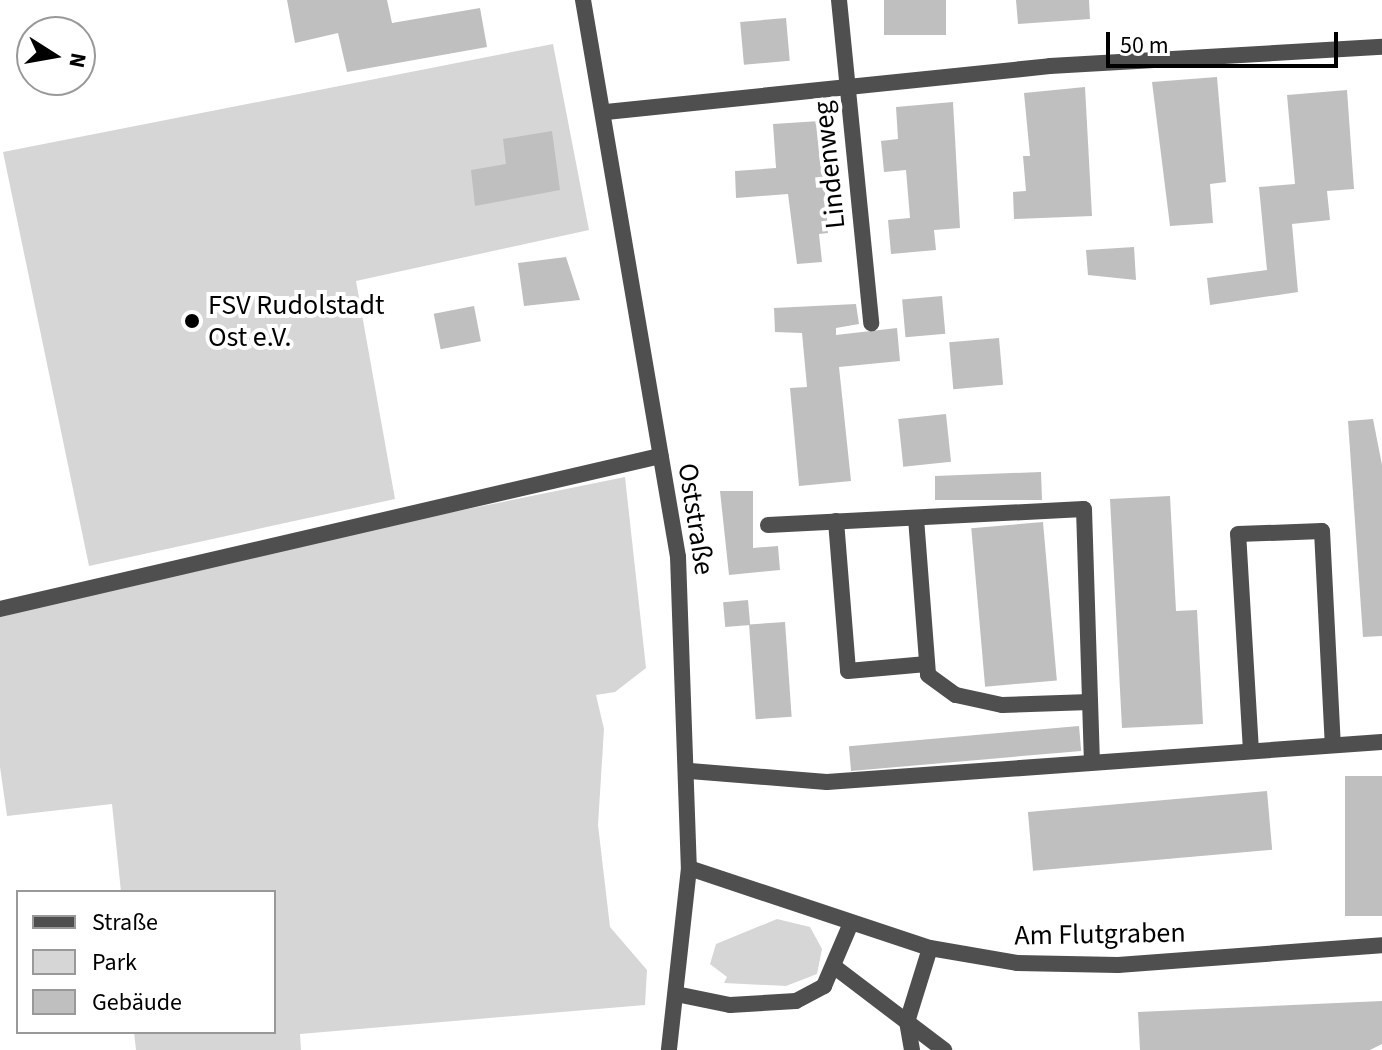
<!DOCTYPE html>
<meta charset="utf-8">
<style>
body{margin:0}
#map{position:relative;width:1382px;height:1050px;overflow:hidden;background:#fff;font-family:"Source Sans 3",sans-serif}
div>[style]{position:absolute}
.green>*{inset:0;background:#d6d6d6}
.building>*{inset:0;background:#bfbfbf;transform-origin:0 0}
.service>*{height:16px;margin:-8px;padding:0 8px;transform-origin:8px;border-radius:8px;background:#4f4f4f}
.minor>*{height:16px;margin:-8px;padding:0 8px;transform-origin:8px;border-radius:8px;background:#4f4f4f}
.tertiary>*{height:16px;margin:-8px;padding:0 8px;transform-origin:8px;border-radius:8px;background:#4f4f4f}
.dots>*{width:22px;height:22px;translate:-50% -50%;box-sizing:border-box;border:4px solid #fff;border-radius:50%}
span{translate:-50% -50%;white-space:nowrap;text-align:center;line-height:1.15;-webkit-text-stroke:8px #fff;paint-order:stroke}
.street-label{font-size:28px;color:#000}
.poi-label{font-size:28px;color:#000}
.left{translate:0 -50%;text-align:left}
.legend{position:absolute;left:16px;top:890px;width:260px;height:144px;box-sizing:border-box;background:#fff;border:2px solid #999;margin:0;padding:10px 14px;list-style:none;font-size:24px;color:#000}
.legend li{display:flex;align-items:center;gap:16px;height:40px}
.legend b{width:40px;border:2px solid #999}
.north{position:absolute;left:16px;top:16px;width:80px;height:80px;box-sizing:border-box;background:#fff;border:2px solid #999;border-radius:50%;rotate:101deg;font-size:22px;font-weight:700;line-height:32px;text-align:center;color:#000}
.north::after{content:'';display:block;margin:auto;width:28px;height:36px;background:#000;clip-path:polygon(50% 0,100% 100%,50% 72%,0 100%)}
.scale{position:absolute;left:1106px;top:32px;width:232px;height:36px;box-sizing:border-box;border:4px solid #000;border-top:0;padding-left:10px;font-size:24px;line-height:28px;white-space:nowrap;color:#000;-webkit-text-stroke:6px #fff;paint-order:stroke}
</style>
<div id="map">
<div class="green">
<i style="clip-path:polygon(553px 44px,589px 230px,356px 281px,395px 499px,89px 566px,3px 152px)"></i>
<i style="clip-path:polygon(625px 477px,646px 668px,615px 692px,596px 695px,604px 729px,598px 825px,610px 927px,647px 970px,645px 1005px,300px 1034px,301px 1050px,136px 1050px,134px 1032px,274px 1032px,274px 892px,121px 892px,112px 804px,7px 816px,0 767px,0 617px,286px 546px)"></i>
<i style="clip-path:polygon(777px 919px,810px 927px,822px 949px,817px 974px,786px 986px,724px 983px,727px 977px,710px 964px,716px 944px)"></i>
</div>
<div class="building">
<i style="clip-path:polygon(287px 0,387px 0,392px 23px,480px 8px,487px 47px,347px 72px,338px 33px,295px 43px)"></i>
<i style="left:884px;top:0;width:62px;height:35px"></i>
<i style="clip-path:polygon(1016px 0,1089px 0,1090px 19px,1018px 24px)"></i>
<i style="left:786px;top:18px;width:43px;height:46px;rotate:85deg"></i>
<i style="clip-path:polygon(1217px 77px,1226px 182px,1210px 184px,1213px 223px,1170px 226px,1152px 82px)"></i>
<i style="clip-path:polygon(1085px 87px,1092px 216px,1014px 219px,1013px 192px,1026px 191px,1023px 156px,1030px 156px,1024px 93px)"></i>
<i style="clip-path:polygon(1347px 90px,1354px 189px,1327px 191px,1330px 220px,1292px 224px,1298px 292px,1210px 305px,1207px 278px,1267px 270px,1259px 187px,1295px 184px,1287px 95px)"></i>
<i style="clip-path:polygon(953px 102px,960px 228px,934px 230px,936px 250px,891px 254px,888px 220px,910px 218px,906px 170px,884px 172px,881px 141px,898px 139px,896px 107px)"></i>
<i style="clip-path:polygon(820px 121px,828px 233px,819px 234px,822px 262px,797px 264px,788px 194px,736px 198px,735px 171px,776px 168px,773px 124px)"></i>
<i style="clip-path:polygon(552px 131px,560px 190px,475px 206px,471px 170px,506px 164px,503px 139px)"></i>
<i style="clip-path:polygon(1134px 247px,1136px 280px,1088px 275px,1086px 250px)"></i>
<i style="clip-path:polygon(566px 257px,580px 300px,524px 306px,518px 263px)"></i>
<i style="left:942px;top:296px;width:38px;height:40px;rotate:85deg"></i>
<i style="clip-path:polygon(856px 304px,859px 324px,836px 328px,836px 335px,897px 328px,900px 361px,839px 367px,851px 481px,799px 486px,790px 388px,807px 387px,802px 333px,775px 332px,774px 308px)"></i>
<i style="left:474px;top:306px;width:36px;height:41px;rotate:79deg"></i>
<i style="left:999px;top:338px;width:47px;height:50px;rotate:85deg"></i>
<i style="left:946px;top:414px;width:48px;height:48px;rotate:84deg"></i>
<i style="clip-path:polygon(1373px 419px,1382px 465px,1382px 636px,1363px 637px,1348px 421px)"></i>
<i style="clip-path:polygon(1041px 472px,1042px 500px,935px 500px,935px 476px)"></i>
<i style="clip-path:polygon(720px 491px,753px 491px,753px 548px,778px 546px,780px 570px,729px 575px)"></i>
<i style="clip-path:polygon(1170px 496px,1176px 611px,1197px 610px,1203px 724px,1122px 728px,1110px 499px)"></i>
<i style="left:1043px;top:522px;width:159px;height:72px;rotate:85deg"></i>
<i style="left:748px;top:600px;width:25px;height:25px;rotate:85deg"></i>
<i style="left:785px;top:622px;width:95px;height:36px;rotate:86deg"></i>
<i style="left:1079px;top:726px;width:25px;height:231px;rotate:85deg"></i>
<i style="left:1382px;top:776px;width:140px;height:37px;rotate:90deg"></i>
<i style="left:1267px;top:791px;width:59px;height:240px;rotate:85deg"></i>
<i style="clip-path:polygon(1382px 1001px,1382px 1044px,1370px 1050px,1140px 1050px,1138px 1012px)"></i>
</div>
<div class="service">
<i style="left:916px;top:518px;width:157px;rotate:85.6deg"></i>
<i style="left:928px;top:675px;width:34px;rotate:36deg"></i>
<i style="left:956px;top:695px;width:47px;rotate:12.3deg"></i>
<i style="left:1002px;top:705px;width:88px;rotate:-2deg"></i>
<i style="left:836px;top:521px;width:150px;rotate:85.4deg"></i>
<i style="left:848px;top:671px;width:79px;rotate:-5.1deg"></i>
<i style="left:768px;top:525px;width:316px;rotate:-2.9deg"></i>
<i style="left:1084px;top:509px;width:253px;rotate:88.2deg"></i>
<i style="left:0;top:609px;width:678px;rotate:-13.05deg"></i>
<i style="left:1251px;top:751px;width:217px;rotate:-93.4deg"></i>
<i style="left:1238px;top:534px;width:84px;rotate:-2deg"></i>
<i style="left:1322px;top:531px;width:214px;rotate:87.1deg"></i>
<i style="left:690px;top:771px;width:137px;rotate:4.6deg"></i>
<i style="left:827px;top:782px;width:556px;rotate:-4.12deg"></i>
<i style="left:836px;top:968px;width:136px;rotate:37.2deg"></i>
<i style="left:676px;top:994px;width:55px;rotate:11.5deg"></i>
<i style="left:730px;top:1005px;width:66px;rotate:-3.5deg"></i>
<i style="left:796px;top:1001px;width:32px;rotate:-28deg"></i>
<i style="left:824px;top:986px;width:69px;rotate:-66.8deg"></i>
<i style="left:912px;top:1050px;width:28px;rotate:-100deg"></i>
<i style="left:907px;top:1022px;width:77px;rotate:-72.7deg"></i>
</div>
<div class="minor">
<i style="left:839px;top:0;width:325px;rotate:84.3deg"></i>
<i style="left:606px;top:112px;width:446px;rotate:-5.9deg"></i>
<i style="left:1050px;top:66px;width:333px;rotate:-3.3deg"></i>
<i style="left:689px;top:868px;width:254px;rotate:18.4deg"></i>
<i style="left:930px;top:948px;width:88px;rotate:9.8deg"></i>
<i style="left:1017px;top:963px;width:101px;rotate:1.1deg"></i>
<i style="left:1118px;top:965px;width:265px;rotate:-4.3deg"></i>
</div>
<div class="tertiary">
<i style="left:583px;top:0;width:565px;rotate:80.32deg"></i>
<i style="left:678px;top:557px;width:311px;rotate:88deg"></i>
<i style="left:689px;top:868px;width:183px;rotate:96.3deg"></i>
</div>
<div class="dots">
<i style="left:192px;top:321px;background:#000"></i>
</div>
<div class="street-label">
<span style="left:829px;top:165px;rotate:-96deg">Lindenweg</span>
<span style="left:696px;top:519px;rotate:81deg">Oststraße</span>
<span style="left:1100px;top:934px;rotate:-1deg">Am Flutgraben</span>
</div>
<div class="poi-label">
<span class="left" style="left:208px;top:321px">FSV Rudolstadt<br>Ost e.V.</span>
</div>
<ul class="legend">
<li><b style="height:10px;background:#4f4f4f"></b>Straße</li>
<li><b style="height:22px;background:#d6d6d6"></b>Park</li>
<li><b style="height:22px;background:#bfbfbf"></b>Gebäude</li>
</ul>
<div class="north">N</div>
<div class="scale">50 m</div>
</div>
